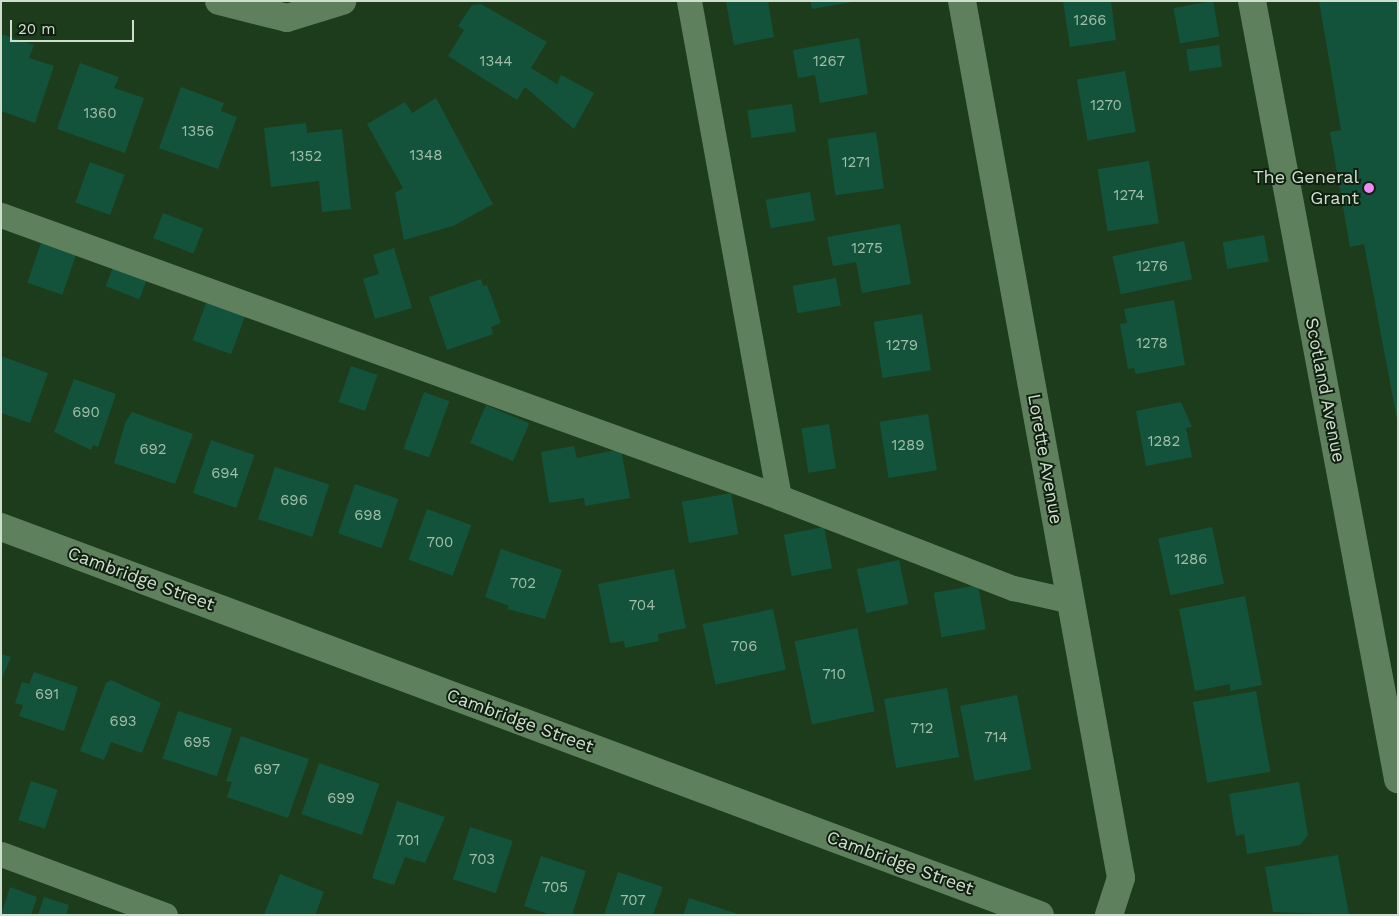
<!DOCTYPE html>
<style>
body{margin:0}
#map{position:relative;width:1399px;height:916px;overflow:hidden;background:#1c3c1c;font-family:"Work Sans",sans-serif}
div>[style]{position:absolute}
.building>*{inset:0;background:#14533b;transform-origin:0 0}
.service>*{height:25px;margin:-12.5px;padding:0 12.5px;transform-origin:12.5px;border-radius:12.5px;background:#5e805d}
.minor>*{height:28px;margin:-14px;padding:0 14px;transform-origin:14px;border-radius:14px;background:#5e805d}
.tertiary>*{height:28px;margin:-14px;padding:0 14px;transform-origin:14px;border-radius:14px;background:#5e805d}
.dots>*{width:14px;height:14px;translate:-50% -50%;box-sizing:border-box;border:2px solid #111f11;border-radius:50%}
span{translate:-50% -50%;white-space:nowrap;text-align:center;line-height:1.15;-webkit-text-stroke:4px #111f11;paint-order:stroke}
.number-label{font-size:15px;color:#a0bda8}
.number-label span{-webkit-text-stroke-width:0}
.poi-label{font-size:18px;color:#cee0cd}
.right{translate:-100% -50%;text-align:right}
.street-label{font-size:18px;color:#cee0cd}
.frame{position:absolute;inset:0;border:2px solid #cee0cd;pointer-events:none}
.scale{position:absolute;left:10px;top:20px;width:124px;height:22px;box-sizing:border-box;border:2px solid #cee0cd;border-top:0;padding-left:6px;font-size:15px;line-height:18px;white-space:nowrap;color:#cee0cd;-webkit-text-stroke:4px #111f11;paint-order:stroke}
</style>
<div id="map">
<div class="building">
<i style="clip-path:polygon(768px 1px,774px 37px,734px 45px,726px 2px)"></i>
<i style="clip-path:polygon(810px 1px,853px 1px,853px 2px,812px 9px)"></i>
<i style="clip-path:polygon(1063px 1px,1111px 1px,1116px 40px,1070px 47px)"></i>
<i style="left:1213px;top:1px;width:36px;height:40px;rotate:80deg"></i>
<i style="clip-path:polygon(1319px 1px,1398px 1px,1398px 425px,1364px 244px,1350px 247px,1330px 132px,1341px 130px)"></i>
<i style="clip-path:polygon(481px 4px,547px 42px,531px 68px,557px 84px,561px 75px,594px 93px,574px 129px,525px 87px,517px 100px,448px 56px,464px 30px,458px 26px,472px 5px)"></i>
<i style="clip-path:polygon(1px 34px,34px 45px,29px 58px,54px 66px,35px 123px,1px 111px)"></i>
<i style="clip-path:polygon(859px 38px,868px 94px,820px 103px,815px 75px,798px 78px,793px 50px)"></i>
<i style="left:1219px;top:45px;width:22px;height:33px;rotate:82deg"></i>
<i style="clip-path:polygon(80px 63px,119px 77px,114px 88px,144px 98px,125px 153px,57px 129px)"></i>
<i style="left:1125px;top:71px;width:62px;height:49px;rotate:80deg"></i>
<i style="clip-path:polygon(181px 87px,224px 103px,221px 111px,237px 117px,218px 169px,159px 148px)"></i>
<i style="clip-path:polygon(436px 98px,493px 204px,453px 226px,404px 240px,395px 193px,403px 188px,367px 124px,405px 102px,412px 113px)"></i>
<i style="left:792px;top:104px;width:28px;height:45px;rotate:82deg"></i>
<i style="clip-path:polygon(306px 123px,307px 133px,342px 129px,351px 209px,322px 212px,319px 181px,271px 187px,264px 128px)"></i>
<i style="left:876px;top:132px;width:57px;height:49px;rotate:82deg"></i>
<i style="left:1149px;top:161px;width:63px;height:52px;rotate:81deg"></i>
<i style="left:90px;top:162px;width:37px;height:43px;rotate:20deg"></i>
<i style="left:810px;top:192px;width:29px;height:45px;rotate:80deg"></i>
<i style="left:163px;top:213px;width:43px;height:27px;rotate:21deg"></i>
<i style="clip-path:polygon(900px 224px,911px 284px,862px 293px,856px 262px,833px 266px,827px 237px)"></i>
<i style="left:1264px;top:235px;width:27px;height:42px;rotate:80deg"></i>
<i style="left:1184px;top:241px;width:39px;height:73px;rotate:78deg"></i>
<i style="left:41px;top:243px;width:37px;height:42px;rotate:19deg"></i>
<i style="clip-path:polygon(394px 248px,412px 308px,375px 319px,363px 279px,379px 274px,373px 255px)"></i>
<i style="left:115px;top:262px;width:36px;height:26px;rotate:21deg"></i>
<i style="left:836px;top:278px;width:28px;height:44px;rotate:80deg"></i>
<i style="clip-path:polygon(481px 279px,483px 286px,487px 285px,501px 323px,491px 327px,493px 334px,447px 350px,429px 297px)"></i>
<i style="left:208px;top:298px;width:41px;height:45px;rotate:20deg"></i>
<i style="clip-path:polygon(1174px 300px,1185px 365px,1136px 374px,1134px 368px,1128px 369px,1120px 324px,1127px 323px,1124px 309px)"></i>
<i style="left:922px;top:314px;width:57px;height:49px;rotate:81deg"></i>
<i style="clip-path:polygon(1px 356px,48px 373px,30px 423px,1px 413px)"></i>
<i style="left:351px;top:366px;width:28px;height:38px;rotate:19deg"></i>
<i style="clip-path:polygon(74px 379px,116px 394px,98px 447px,93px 445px,91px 450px,54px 432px)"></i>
<i style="left:424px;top:392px;width:27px;height:60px;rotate:20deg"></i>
<i style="clip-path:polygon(1181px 402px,1192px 427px,1186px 428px,1192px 457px,1146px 466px,1136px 411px)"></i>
<i style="left:486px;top:405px;width:47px;height:41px;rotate:23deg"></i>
<i style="clip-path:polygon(132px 412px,193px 434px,175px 484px,114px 463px,125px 423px)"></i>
<i style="left:928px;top:414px;width:57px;height:49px;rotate:81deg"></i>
<i style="left:829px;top:424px;width:45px;height:28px;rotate:81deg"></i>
<i style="left:211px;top:440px;width:46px;height:56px;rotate:19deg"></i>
<i style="clip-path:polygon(574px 446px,577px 458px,621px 449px,630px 498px,585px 506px,584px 498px,549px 503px,541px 452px)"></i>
<i style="left:275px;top:467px;width:57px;height:55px;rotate:18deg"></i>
<i style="left:355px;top:484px;width:46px;height:52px;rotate:19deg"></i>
<i style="left:731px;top:493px;width:42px;height:50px;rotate:80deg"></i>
<i style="left:427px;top:509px;width:47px;height:54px;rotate:20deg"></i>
<i style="left:824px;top:527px;width:42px;height:41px;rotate:79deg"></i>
<i style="left:1212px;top:527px;width:58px;height:55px;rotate:78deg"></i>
<i style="clip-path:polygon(501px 549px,562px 570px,545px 619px,507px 609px,509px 606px,485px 597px)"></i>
<i style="left:899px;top:560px;width:45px;height:43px;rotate:78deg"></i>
<i style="clip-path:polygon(674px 569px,686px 628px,658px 634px,659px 641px,625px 648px,624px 641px,610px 643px,598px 584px)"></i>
<i style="left:978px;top:585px;width:45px;height:45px;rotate:80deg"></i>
<i style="clip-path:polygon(1245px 596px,1262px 685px,1230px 691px,1230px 684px,1195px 691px,1179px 609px)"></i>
<i style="left:773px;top:609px;width:62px;height:72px;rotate:78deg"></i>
<i style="left:857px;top:628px;width:85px;height:64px;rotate:78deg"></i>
<i style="clip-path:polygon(1px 654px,11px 657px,2px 678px,1px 677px)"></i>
<i style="clip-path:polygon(34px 672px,78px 687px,64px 731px,19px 716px,23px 705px,15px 703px,22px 682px,29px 684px)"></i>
<i style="clip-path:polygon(111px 680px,161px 703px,142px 753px,111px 742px,104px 760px,80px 751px,106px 683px)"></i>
<i style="left:947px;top:688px;width:70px;height:64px;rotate:80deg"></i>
<i style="left:1256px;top:691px;width:82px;height:64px;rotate:80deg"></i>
<i style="left:1017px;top:695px;width:76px;height:58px;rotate:79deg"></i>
<i style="left:178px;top:711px;width:57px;height:50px;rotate:18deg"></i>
<i style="clip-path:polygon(241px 736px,309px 759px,288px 818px,227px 797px,232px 782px,226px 781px)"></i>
<i style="left:319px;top:763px;width:64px;height:54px;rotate:19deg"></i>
<i style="left:31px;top:781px;width:28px;height:41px;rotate:18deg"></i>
<i style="clip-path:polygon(1299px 782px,1308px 835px,1300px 845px,1247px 854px,1244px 834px,1236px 836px,1229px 794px)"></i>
<i style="clip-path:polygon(397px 801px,445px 817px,425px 863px,405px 857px,394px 885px,372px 878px)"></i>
<i style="left:470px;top:827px;width:45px;height:55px;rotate:18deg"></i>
<i style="clip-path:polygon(1338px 855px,1349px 915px,1273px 912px,1265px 867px)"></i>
<i style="clip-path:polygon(541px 856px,586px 871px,572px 915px,551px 915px,524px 906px)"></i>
<i style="clip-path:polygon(618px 872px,663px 887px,653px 915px,604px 915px)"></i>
<i style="clip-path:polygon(280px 874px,324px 892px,315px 915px,264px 915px)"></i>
<i style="clip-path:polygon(10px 887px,37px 897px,31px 915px,1px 915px)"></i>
<i style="clip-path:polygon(44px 897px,69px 905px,66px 915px,38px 915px)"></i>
<i style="clip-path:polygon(689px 898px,738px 914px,738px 915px,683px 915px)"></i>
</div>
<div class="service">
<i style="left:689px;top:1px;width:504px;rotate:79.72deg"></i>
<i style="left:779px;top:497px;width:251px;rotate:21.3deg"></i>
<i style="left:1013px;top:588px;width:59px;rotate:12.6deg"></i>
<i style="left:1px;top:215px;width:828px;rotate:19.92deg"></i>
<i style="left:1px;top:854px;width:175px;rotate:20.4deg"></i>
</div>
<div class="minor">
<i style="left:219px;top:1px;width:70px;rotate:14deg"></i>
<i style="left:287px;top:18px;width:58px;rotate:-17.2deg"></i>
<i style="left:962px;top:1px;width:891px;rotate:79.72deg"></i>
<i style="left:1121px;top:878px;width:39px;rotate:108deg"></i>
<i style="left:1252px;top:1px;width:792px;rotate:79.37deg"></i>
</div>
<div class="tertiary">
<i style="left:1px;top:527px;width:1109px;rotate:20.48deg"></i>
</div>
<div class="dots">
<i style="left:1369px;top:188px;background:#ee8bf8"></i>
</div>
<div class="number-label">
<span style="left:1090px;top:21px">1266</span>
<span style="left:496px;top:62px">1344</span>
<span style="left:829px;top:62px">1267</span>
<span style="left:1106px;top:106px">1270</span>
<span style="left:100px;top:114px">1360</span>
<span style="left:198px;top:132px">1356</span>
<span style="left:426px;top:156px">1348</span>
<span style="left:306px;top:157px">1352</span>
<span style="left:856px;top:163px">1271</span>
<span style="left:1129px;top:196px">1274</span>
<span style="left:867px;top:249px">1275</span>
<span style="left:1152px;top:267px">1276</span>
<span style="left:1152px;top:344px">1278</span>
<span style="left:902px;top:346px">1279</span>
<span style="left:86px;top:413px">690</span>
<span style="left:1164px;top:442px">1282</span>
<span style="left:908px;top:446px">1289</span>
<span style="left:153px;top:450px">692</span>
<span style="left:225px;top:474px">694</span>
<span style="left:294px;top:501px">696</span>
<span style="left:368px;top:516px">698</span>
<span style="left:440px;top:543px">700</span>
<span style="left:1191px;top:560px">1286</span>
<span style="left:523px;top:584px">702</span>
<span style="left:642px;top:606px">704</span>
<span style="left:744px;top:647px">706</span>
<span style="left:834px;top:675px">710</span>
<span style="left:47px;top:695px">691</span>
<span style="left:123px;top:722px">693</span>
<span style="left:922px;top:729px">712</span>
<span style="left:996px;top:738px">714</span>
<span style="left:197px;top:743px">695</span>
<span style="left:267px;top:770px">697</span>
<span style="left:341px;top:799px">699</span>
<span style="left:408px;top:841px">701</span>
<span style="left:482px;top:860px">703</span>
<span style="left:555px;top:888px">705</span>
<span style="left:633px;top:901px">707</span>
</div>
<div class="poi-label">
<span class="right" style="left:1359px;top:188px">The General<br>Grant</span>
</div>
<div class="street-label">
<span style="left:1325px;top:390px;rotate:79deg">Scotland Avenue</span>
<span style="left:1045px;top:459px;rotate:80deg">Lorette Avenue</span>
<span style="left:141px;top:579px;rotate:20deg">Cambridge Street</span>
<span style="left:520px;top:721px;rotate:20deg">Cambridge Street</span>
<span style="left:900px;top:863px;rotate:20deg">Cambridge Street</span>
</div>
<div class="frame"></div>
<div class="scale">20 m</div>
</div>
